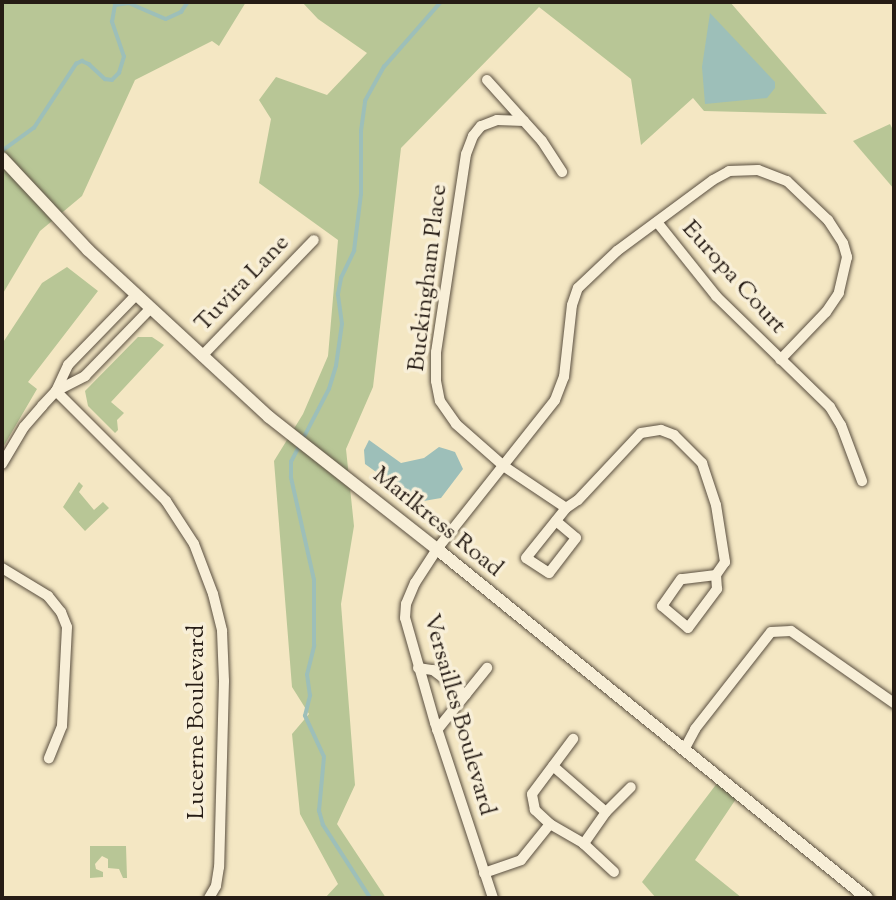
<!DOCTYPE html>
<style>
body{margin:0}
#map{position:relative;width:896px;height:900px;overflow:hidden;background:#f4e7c3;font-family:"Sorts Mill Goudy",serif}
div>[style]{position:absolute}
.green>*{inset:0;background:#b8c696}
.water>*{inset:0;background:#9dbfb9}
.stream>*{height:3.5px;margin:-1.75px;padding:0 1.75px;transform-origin:1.75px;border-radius:1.75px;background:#9dbfb9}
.roads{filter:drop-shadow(0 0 2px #5a4f40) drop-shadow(0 0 2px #5a4f40)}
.minor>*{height:10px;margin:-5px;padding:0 5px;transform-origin:5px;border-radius:5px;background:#f8efd8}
.tertiary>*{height:12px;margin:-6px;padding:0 6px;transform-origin:6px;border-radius:6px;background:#f8efd8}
span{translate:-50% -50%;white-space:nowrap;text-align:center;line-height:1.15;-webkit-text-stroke:7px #f8efd8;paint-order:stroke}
.street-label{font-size:24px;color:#261c15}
.frame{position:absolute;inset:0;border:4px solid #261c15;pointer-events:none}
</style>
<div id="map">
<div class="green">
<i style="clip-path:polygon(2px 2px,246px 2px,219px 46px,212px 41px,135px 80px,82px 196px,40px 231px,2px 295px)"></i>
<i style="clip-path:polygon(302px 2px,730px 2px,827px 114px,704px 111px,693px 98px,641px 145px,631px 79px,539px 7px,401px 148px,373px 387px,346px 449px,354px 526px,341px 604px,355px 785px,337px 824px,386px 898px,325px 898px,338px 884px,300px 814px,292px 734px,309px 714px,292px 687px,274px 461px,303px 414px,328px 356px,338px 240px,259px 183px,271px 119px,259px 100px,276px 77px,327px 95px,367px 53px,318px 19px)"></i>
<i style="clip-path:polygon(890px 124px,894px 132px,894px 189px,853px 141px)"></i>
<i style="clip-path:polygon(67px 267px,98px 291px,28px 382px,37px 389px,2px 449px,2px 344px,42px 283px)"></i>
<i style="clip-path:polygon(138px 337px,152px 337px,164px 345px,111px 402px,124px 413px,117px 420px,118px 430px,115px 433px,88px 406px,85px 391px)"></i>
<i style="clip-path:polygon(79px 482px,83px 486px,79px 492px,94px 510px,103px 502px,109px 508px,85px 531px,63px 507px)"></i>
<i style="clip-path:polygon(721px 778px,740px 793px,695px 860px,742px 898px,656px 898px,642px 882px)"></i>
<i style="clip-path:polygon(90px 846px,126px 846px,127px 878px,123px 878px,119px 869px,108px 868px,108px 859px,102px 856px,95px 864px,96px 869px,103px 872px,103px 877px,90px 878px)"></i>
</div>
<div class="water">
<i style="clip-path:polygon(710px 13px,775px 82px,775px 88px,767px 98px,705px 104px,702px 67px)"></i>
<i style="clip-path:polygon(369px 440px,401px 463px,424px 458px,439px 447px,449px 450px,455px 452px,463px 469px,441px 498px,418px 502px,365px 464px,364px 450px)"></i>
</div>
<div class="stream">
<i style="left:2px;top:151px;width:39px;rotate:-36deg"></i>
<i style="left:34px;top:128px;width:77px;rotate:-56.7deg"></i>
<i style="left:76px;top:64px;width:7px;rotate:-27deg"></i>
<i style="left:82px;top:61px;width:8px;rotate:23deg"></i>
<i style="left:89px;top:64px;width:22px;rotate:43deg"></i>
<i style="left:105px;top:79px;width:7px;rotate:8deg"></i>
<i style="left:112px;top:80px;width:10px;rotate:-45deg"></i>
<i style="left:119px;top:73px;width:17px;rotate:-73deg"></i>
<i style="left:124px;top:57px;width:37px;rotate:-109deg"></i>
<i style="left:112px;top:22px;width:17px;rotate:-80deg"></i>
<i style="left:115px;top:5px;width:14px;rotate:-8deg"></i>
<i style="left:129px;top:3px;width:40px;rotate:23.4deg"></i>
<i style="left:166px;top:19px;width:17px;rotate:-25deg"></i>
<i style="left:181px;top:12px;width:12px;rotate:-55deg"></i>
<i style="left:370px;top:898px;width:87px;rotate:-122.8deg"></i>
<i style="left:323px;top:825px;width:15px;rotate:-106deg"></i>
<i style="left:319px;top:811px;width:54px;rotate:-84.7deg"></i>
<i style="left:324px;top:757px;width:45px;rotate:-114.9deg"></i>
<i style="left:305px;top:716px;width:21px;rotate:-76deg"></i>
<i style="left:310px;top:696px;width:21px;rotate:-98deg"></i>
<i style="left:307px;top:675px;width:30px;rotate:-76deg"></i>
<i style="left:314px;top:646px;width:66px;rotate:-90deg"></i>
<i style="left:314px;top:580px;width:105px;rotate:-102.7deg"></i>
<i style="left:291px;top:478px;width:16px;rotate:-90deg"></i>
<i style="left:291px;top:462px;width:82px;rotate:-62.5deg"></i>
<i style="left:329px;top:389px;width:24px;rotate:-73deg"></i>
<i style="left:336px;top:366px;width:42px;rotate:-81.9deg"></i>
<i style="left:342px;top:324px;width:30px;rotate:-98deg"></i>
<i style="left:338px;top:294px;width:16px;rotate:-79deg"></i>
<i style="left:341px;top:278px;width:30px;rotate:-64deg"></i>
<i style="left:354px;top:251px;width:57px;rotate:-83deg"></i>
<i style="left:361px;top:194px;width:63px;rotate:-90deg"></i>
<i style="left:361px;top:131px;width:30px;rotate:-82deg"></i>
<i style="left:365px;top:101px;width:39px;rotate:-61deg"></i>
<i style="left:384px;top:67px;width:86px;rotate:-48.8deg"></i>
</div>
<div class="roads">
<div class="minor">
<i style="left:487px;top:80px;width:82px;rotate:48deg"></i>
<i style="left:542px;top:141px;width:37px;rotate:57deg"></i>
<i style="left:524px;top:121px;width:27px;rotate:-178deg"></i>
<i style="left:497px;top:120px;width:17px;rotate:159deg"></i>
<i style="left:481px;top:126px;width:13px;rotate:129deg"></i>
<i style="left:473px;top:136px;width:19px;rotate:111deg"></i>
<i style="left:466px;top:154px;width:200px;rotate:98.6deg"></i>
<i style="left:436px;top:352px;width:29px;rotate:90deg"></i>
<i style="left:436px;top:381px;width:20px;rotate:79deg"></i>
<i style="left:440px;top:401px;width:28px;rotate:55deg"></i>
<i style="left:456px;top:424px;width:65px;rotate:41.3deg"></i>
<i style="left:505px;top:467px;width:73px;rotate:33.9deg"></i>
<i style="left:566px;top:508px;width:14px;rotate:-34deg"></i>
<i style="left:578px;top:500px;width:92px;rotate:-46.8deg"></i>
<i style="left:641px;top:433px;width:20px;rotate:-9deg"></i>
<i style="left:661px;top:430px;width:14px;rotate:21deg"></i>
<i style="left:674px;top:435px;width:40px;rotate:45deg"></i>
<i style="left:702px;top:463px;width:44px;rotate:71.6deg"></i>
<i style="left:716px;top:505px;width:58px;rotate:81deg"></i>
<i style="left:725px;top:562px;width:16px;rotate:125deg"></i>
<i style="left:716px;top:575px;width:35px;rotate:173deg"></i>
<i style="left:681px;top:579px;width:33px;rotate:125deg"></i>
<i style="left:662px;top:606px;width:34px;rotate:40deg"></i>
<i style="left:688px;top:628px;width:49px;rotate:-53.4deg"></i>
<i style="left:717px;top:589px;width:14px;rotate:-94deg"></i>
<i style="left:657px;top:222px;width:95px;rotate:51.4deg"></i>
<i style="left:716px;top:296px;width:159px;rotate:44.2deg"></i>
<i style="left:830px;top:407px;width:21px;rotate:59deg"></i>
<i style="left:841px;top:425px;width:60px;rotate:69.4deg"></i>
<i style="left:202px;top:356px;width:161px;rotate:-46deg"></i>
<i style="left:56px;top:391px;width:156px;rotate:45deg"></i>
<i style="left:166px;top:501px;width:51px;rotate:56.9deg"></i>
<i style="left:194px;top:544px;width:53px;rotate:69.2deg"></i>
<i style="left:213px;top:594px;width:38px;rotate:76deg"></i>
<i style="left:222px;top:631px;width:50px;rotate:87.7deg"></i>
<i style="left:224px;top:681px;width:186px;rotate:91.5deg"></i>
<i style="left:219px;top:867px;width:19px;rotate:99deg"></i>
<i style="left:216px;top:886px;width:14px;rotate:120deg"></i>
<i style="left:56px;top:391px;width:29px;rotate:-65deg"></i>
<i style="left:68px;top:365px;width:98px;rotate:-45.8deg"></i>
<i style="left:2px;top:464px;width:43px;rotate:-59.3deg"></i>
<i style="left:24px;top:427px;width:28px;rotate:-49deg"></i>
<i style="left:42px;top:406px;width:21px;rotate:-47deg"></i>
<i style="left:56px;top:391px;width:33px;rotate:-27deg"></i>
<i style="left:85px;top:376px;width:93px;rotate:-45.9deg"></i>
<i style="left:556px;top:521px;width:26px;rotate:40deg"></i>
<i style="left:576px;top:538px;width:44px;rotate:127.6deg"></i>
<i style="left:549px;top:573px;width:27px;rotate:-147deg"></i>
<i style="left:526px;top:558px;width:64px;rotate:-51.3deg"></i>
<i style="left:2px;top:568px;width:54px;rotate:31.3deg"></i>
<i style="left:48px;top:596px;width:21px;rotate:51deg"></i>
<i style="left:61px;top:612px;width:16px;rotate:68deg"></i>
<i style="left:67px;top:627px;width:99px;rotate:92.9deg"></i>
<i style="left:62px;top:726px;width:35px;rotate:112deg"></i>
<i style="left:418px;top:668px;width:15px;rotate:8deg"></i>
<i style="left:433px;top:670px;width:41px;rotate:37.1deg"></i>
<i style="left:437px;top:730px;width:80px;rotate:-51.1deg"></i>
<i style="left:684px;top:750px;width:24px;rotate:-62deg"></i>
<i style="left:695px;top:729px;width:123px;rotate:-51.9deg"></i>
<i style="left:771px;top:632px;width:20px;rotate:-3deg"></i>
<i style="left:791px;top:631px;width:126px;rotate:35deg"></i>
<i style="left:553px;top:766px;width:70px;rotate:41deg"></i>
<i style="left:606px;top:812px;width:35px;rotate:-45deg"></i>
<i style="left:606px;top:812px;width:39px;rotate:125deg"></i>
<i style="left:584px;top:844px;width:41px;rotate:43deg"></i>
<i style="left:550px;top:824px;width:39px;rotate:30deg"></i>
<i style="left:484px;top:873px;width:39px;rotate:-19deg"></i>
<i style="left:521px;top:860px;width:46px;rotate:-51.1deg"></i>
<i style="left:550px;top:824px;width:21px;rotate:-137deg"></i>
<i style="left:535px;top:810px;width:16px;rotate:-101deg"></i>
<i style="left:532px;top:794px;width:69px;rotate:-53.3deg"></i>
<i style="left:493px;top:898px;width:184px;rotate:-108.3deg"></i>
<i style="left:435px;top:723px;width:109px;rotate:-105.9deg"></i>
<i style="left:405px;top:618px;width:14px;rotate:-86deg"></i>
<i style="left:406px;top:604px;width:23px;rotate:-67deg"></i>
<i style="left:415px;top:583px;width:40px;rotate:-57.1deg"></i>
<i style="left:437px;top:549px;width:190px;rotate:-51.6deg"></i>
<i style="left:555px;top:400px;width:25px;rotate:-69deg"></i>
<i style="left:564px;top:377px;width:72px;rotate:-83.7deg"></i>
<i style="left:572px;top:305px;width:18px;rotate:-71deg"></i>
<i style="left:578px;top:288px;width:54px;rotate:-43.5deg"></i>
<i style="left:617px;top:251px;width:119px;rotate:-36.5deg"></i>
<i style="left:713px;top:180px;width:18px;rotate:-29deg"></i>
<i style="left:729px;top:171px;width:29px;rotate:-2deg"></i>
<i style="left:758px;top:170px;width:31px;rotate:21deg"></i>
<i style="left:787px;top:181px;width:57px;rotate:43.6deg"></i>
<i style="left:828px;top:220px;width:27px;rotate:57deg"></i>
<i style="left:843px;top:243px;width:15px;rotate:74deg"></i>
<i style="left:847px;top:257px;width:37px;rotate:103deg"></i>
<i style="left:839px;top:293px;width:23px;rotate:124deg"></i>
<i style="left:826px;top:312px;width:66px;rotate:133.8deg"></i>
</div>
<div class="tertiary">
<i style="left:2px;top:158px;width:126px;rotate:46.9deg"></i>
<i style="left:88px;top:250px;width:246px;rotate:42.7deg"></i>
<i style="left:269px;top:417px;width:214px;rotate:38.2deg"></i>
<i style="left:437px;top:549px;width:554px;rotate:39.06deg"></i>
</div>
</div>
<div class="street-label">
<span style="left:429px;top:278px;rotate:-83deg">Buckingham Place</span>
<span style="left:733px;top:278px;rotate:48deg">Europa Court</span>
<span style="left:243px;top:284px;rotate:-46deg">Tuvira Lane</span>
<span style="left:437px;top:523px;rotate:39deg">Marlkress Road</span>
<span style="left:458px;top:715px;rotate:74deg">Versailles Boulevard</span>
<span style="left:198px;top:722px;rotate:-90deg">Lucerne Boulevard</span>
</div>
<div class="frame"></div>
</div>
